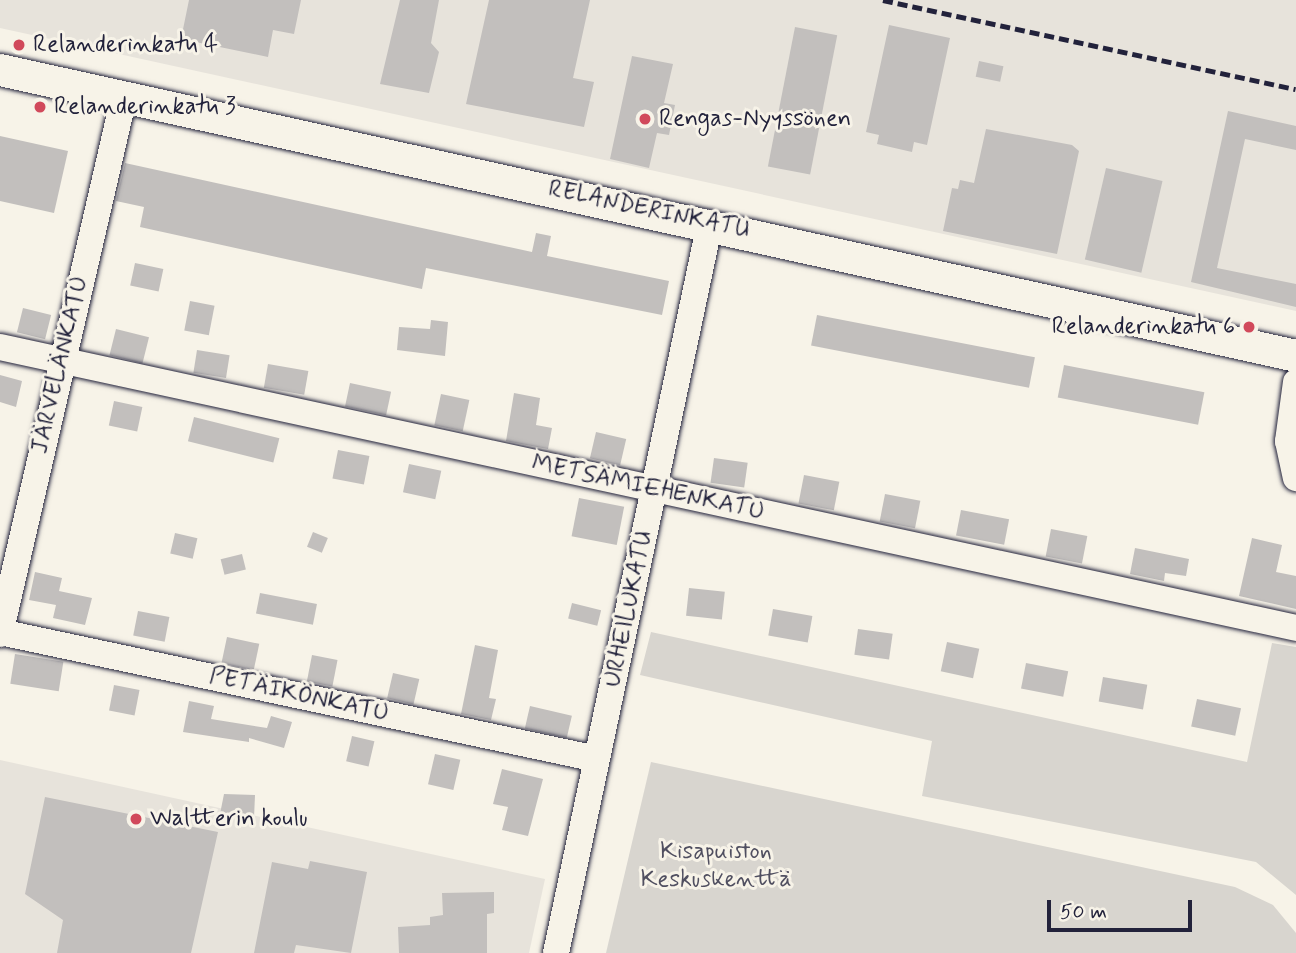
<!DOCTYPE html>
<meta charset="utf-8">
<style>
body{margin:0}
#map{position:relative;width:1296px;height:953px;overflow:hidden;background:#f7f3e8;font-family:Mynerve,sans-serif}
div>[style]{position:absolute}
.built>*{inset:0;background:#e7e3db}
.green>*{inset:0;background:#d8d5cf}
.building>*{inset:0;background:#c2bfbd;transform-origin:0 0}
.roads{filter:drop-shadow(0 0 2px #22223b) drop-shadow(0 0 2px #22223b)}
.minor>*{height:26px;margin:-13px;padding:0 13px;transform-origin:13px;border-radius:13px;background:#f7f3e8}
.major>*{height:32px;margin:-16px;padding:0 16px;transform-origin:16px;border-radius:16px;background:#f7f3e8}
.rail>*{height:5px;margin-top:-2.5px;transform-origin:0;background:repeating-linear-gradient(90deg,#22223b 0 10px,transparent 0 15px)}
.dots>*{width:19px;height:19px;translate:-50% -50%;box-sizing:border-box;border:4px solid #f7f3e8;border-radius:50%}
span{translate:-50% -50%;white-space:nowrap;text-align:center;line-height:1.15;-webkit-text-stroke:6px #f7f3e8;paint-order:stroke}
.poi-label{font-size:24px;color:#22223b}
.left{translate:0 -50%;text-align:left}
.right{translate:-100% -50%;text-align:right}
.street-label{font-size:24px;color:#22223b}
.park-label{font-size:24px;color:#504f60}
.scale{position:absolute;left:1047px;top:900px;width:145px;height:32px;box-sizing:border-box;border:4px solid #22223b;border-top:0;padding-left:9px;font-size:21px;line-height:24px;white-space:nowrap;color:#22223b;-webkit-text-stroke:5px #f7f3e8;paint-order:stroke}
</style>
<div id="map">
<div class="built">
<i style="clip-path:polygon(0 0,1296px 0,1296px 311px,0 28px)"></i>
<i style="clip-path:polygon(0 760px,545px 879px,529px 953px,0 953px)"></i>
</div>
<div class="green">
<i style="clip-path:polygon(651px 632px,1247px 762px,1272px 643px,1296px 647px,1296px 895px,1256px 862px,922px 796px,932px 741px,640px 675px)"></i>
<i style="clip-path:polygon(651px 762px,1235px 887px,1273px 905px,1296px 933px,1296px 953px,606px 953px)"></i>
</div>
<div class="building">
<i style="clip-path:polygon(189px 0,301px 0,294px 34px,273px 30px,268px 57px,181px 39px)"></i>
<i style="clip-path:polygon(400px 0,439px 0,431px 43px,439px 52px,429px 93px,380px 84px)"></i>
<i style="clip-path:polygon(489px 0,590px 0,573px 78px,594px 82px,584px 127px,466px 104px)"></i>
<i style="clip-path:polygon(889px 25px,950px 38px,927px 145px,914px 142px,912px 152px,877px 144px,879px 135px,866px 132px)"></i>
<i style="left:795px;top:27px;width:43px;height:142px;rotate:11deg"></i>
<i style="clip-path:polygon(632px 56px,673px 64px,664px 103px,675px 105px,669px 135px,657px 133px,649px 168px,610px 159px)"></i>
<i style="left:979px;top:61px;width:25px;height:16px;rotate:12deg"></i>
<i style="clip-path:polygon(1228px 111px,1296px 126px,1296px 150px,1245px 139px,1217px 268px,1296px 284px,1296px 307px,1191px 282px)"></i>
<i style="clip-path:polygon(986px 129px,1072px 145px,1079px 151px,1057px 254px,943px 231px,952px 188px,958px 189px,960px 180px,974px 183px)"></i>
<i style="clip-path:polygon(0 136px,68px 151px,54px 213px,0 201px)"></i>
<i style="clip-path:polygon(125px 163px,532px 252px,536px 233px,551px 236px,547px 256px,669px 281px,662px 315px,426px 268px,422px 289px,140px 227px,144px 207px,116px 201px)"></i>
<i style="left:1106px;top:168px;width:58px;height:94px;rotate:13deg"></i>
<i style="left:135px;top:263px;width:29px;height:23px;rotate:12deg"></i>
<i style="left:190px;top:301px;width:25px;height:30px;rotate:11deg"></i>
<i style="left:23px;top:308px;width:29px;height:25px;rotate:14deg"></i>
<i style="left:817px;top:315px;width:222px;height:31px;rotate:11deg"></i>
<i style="clip-path:polygon(431px 320px,448px 322px,445px 356px,397px 350px,399px 327px,430px 329px)"></i>
<i style="left:116px;top:329px;width:34px;height:27px;rotate:14deg"></i>
<i style="left:197px;top:350px;width:33px;height:23px;rotate:9deg"></i>
<i style="left:268px;top:364px;width:41px;height:24px;rotate:10deg"></i>
<i style="left:1064px;top:365px;width:143px;height:33px;rotate:11deg"></i>
<i style="clip-path:polygon(0 375px,22px 381px,16px 407px,0 402px)"></i>
<i style="left:350px;top:383px;width:42px;height:24px;rotate:12deg"></i>
<i style="clip-path:polygon(514px 393px,540px 398px,536px 425px,552px 428px,548px 449px,506px 441px)"></i>
<i style="left:441px;top:394px;width:29px;height:32px;rotate:12deg"></i>
<i style="left:114px;top:401px;width:29px;height:25px;rotate:12deg"></i>
<i style="left:194px;top:417px;width:88px;height:25px;rotate:14deg"></i>
<i style="left:596px;top:432px;width:31px;height:27px;rotate:13deg"></i>
<i style="left:338px;top:450px;width:32px;height:29px;rotate:11deg"></i>
<i style="left:714px;top:458px;width:34px;height:25px;rotate:8deg"></i>
<i style="left:409px;top:464px;width:33px;height:29px;rotate:12deg"></i>
<i style="left:804px;top:475px;width:36px;height:29px;rotate:11deg"></i>
<i style="left:885px;top:494px;width:36px;height:28px;rotate:11deg"></i>
<i style="left:579px;top:498px;width:46px;height:39px;rotate:11deg"></i>
<i style="left:961px;top:510px;width:49px;height:26px;rotate:11deg"></i>
<i style="left:1051px;top:529px;width:37px;height:28px;rotate:11deg"></i>
<i style="left:313px;top:532px;width:16px;height:16px;rotate:22deg"></i>
<i style="left:175px;top:533px;width:23px;height:21px;rotate:13deg"></i>
<i style="clip-path:polygon(1252px 538px,1282px 545px,1276px 572px,1296px 576px,1296px 609px,1239px 596px)"></i>
<i style="clip-path:polygon(1135px 548px,1189px 559px,1186px 576px,1165px 573px,1164px 581px,1130px 574px)"></i>
<i style="left:242px;top:554px;width:16px;height:22px;rotate:76deg"></i>
<i style="clip-path:polygon(35px 572px,62px 578px,59px 591px,92px 598px,85px 625px,53px 618px,56px 605px,29px 600px)"></i>
<i style="left:689px;top:588px;width:36px;height:28px;rotate:6deg"></i>
<i style="left:260px;top:593px;width:58px;height:21px;rotate:11deg"></i>
<i style="left:572px;top:603px;width:30px;height:16px;rotate:14deg"></i>
<i style="left:773px;top:609px;width:40px;height:27px;rotate:10deg"></i>
<i style="left:138px;top:611px;width:32px;height:25px;rotate:11deg"></i>
<i style="left:858px;top:629px;width:35px;height:26px;rotate:8deg"></i>
<i style="left:227px;top:637px;width:33px;height:27px;rotate:12deg"></i>
<i style="left:947px;top:642px;width:33px;height:30px;rotate:12deg"></i>
<i style="clip-path:polygon(475px 645px,498px 650px,489px 698px,496px 699px,491px 720px,461px 714px)"></i>
<i style="left:15px;top:654px;width:49px;height:30px;rotate:9deg"></i>
<i style="left:312px;top:655px;width:26px;height:27px;rotate:11deg"></i>
<i style="left:1026px;top:663px;width:43px;height:26px;rotate:11deg"></i>
<i style="left:393px;top:673px;width:27px;height:26px;rotate:13deg"></i>
<i style="left:1103px;top:677px;width:45px;height:25px;rotate:10deg"></i>
<i style="left:114px;top:685px;width:26px;height:26px;rotate:11deg"></i>
<i style="left:1197px;top:699px;width:45px;height:28px;rotate:12deg"></i>
<i style="clip-path:polygon(189px 701px,214px 706px,211px 719px,267px 728px,271px 716px,292px 722px,284px 748px,249px 738px,249px 742px,183px 732px)"></i>
<i style="left:530px;top:706px;width:43px;height:23px;rotate:13deg"></i>
<i style="left:352px;top:736px;width:23px;height:26px;rotate:13deg"></i>
<i style="left:435px;top:754px;width:26px;height:31px;rotate:13deg"></i>
<i style="clip-path:polygon(502px 769px,543px 779px,528px 836px,502px 830px,508px 807px,493px 804px)"></i>
<i style="clip-path:polygon(224px 794px,255px 795px,254px 818px,220px 814px)"></i>
<i style="clip-path:polygon(45px 797px,218px 832px,191px 953px,57px 953px,63px 920px,25px 894px)"></i>
<i style="clip-path:polygon(310px 861px,367px 872px,351px 953px,296px 945px,294px 953px,254px 953px,272px 862px,308px 869px)"></i>
<i style="clip-path:polygon(494px 892px,494px 913px,487px 914px,487px 953px,399px 953px,398px 927px,430px 925px,430px 917px,443px 915px,442px 893px)"></i>
</div>
<div class="roads">
<div class="minor">
<i style="left:0;top:347px;width:1326px;rotate:12.23deg"></i>
<i style="left:1296px;top:382px;width:60px;rotate:97.7deg"></i>
<i style="left:1288px;top:441px;width:38px;rotate:78deg"></i>
<i style="left:0;top:632px;width:610px;rotate:12.01deg"></i>
<i style="left:0;top:634px;width:551px;rotate:-77deg"></i>
<i style="left:556px;top:953px;width:746px;rotate:-78.09deg"></i>
</div>
<div class="major">
<i style="left:0;top:70px;width:1327px;rotate:12.44deg"></i>
</div>
</div>
<div class="rail">
<i style="left:883px;top:0;width:422px;rotate:12.2deg"></i>
</div>
<div class="dots">
<i style="left:19px;top:45px;background:#d1495b"></i>
<i style="left:40px;top:107px;background:#d1495b"></i>
<i style="left:645px;top:119px;background:#d1495b"></i>
<i style="left:1249px;top:327px;background:#d1495b"></i>
<i style="left:136px;top:819px;background:#d1495b"></i>
</div>
<div class="poi-label">
<span class="left" style="left:33px;top:45px">Relanderinkatu 4</span>
<span class="left" style="left:54px;top:107px">Relanderinkatu 3</span>
<span class="left" style="left:659px;top:119px">Rengas-Nyyssönen</span>
<span class="right" style="left:1235px;top:327px">Relanderinkatu 6</span>
<span class="left" style="left:150px;top:819px">Waltterin koulu</span>
</div>
<div class="street-label">
<span style="left:649px;top:210px;rotate:12deg">RELANDERINKATU</span>
<span style="left:60px;top:365px;rotate:-77deg">JÄRVELÄNKATU</span>
<span style="left:648px;top:488px;rotate:12deg">METSÄMIEHENKATU</span>
<span style="left:629px;top:609px;rotate:-78deg">URHEILUKATU</span>
<span style="left:299px;top:695px;rotate:12deg">PETÄIKÖNKATU</span>
</div>
<div class="park-label">
<span style="left:716px;top:866px">Kisapuiston<br>Keskuskenttä</span>
</div>
<div class="scale">50 m</div>
</div>
